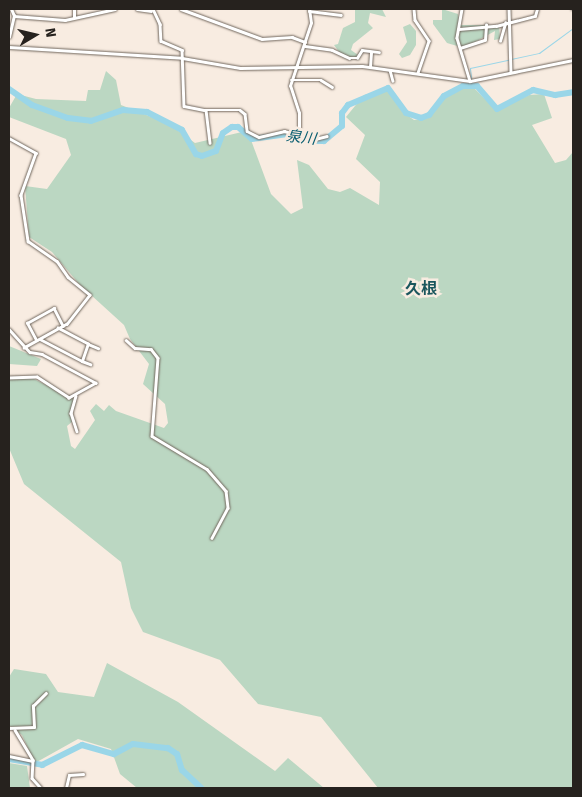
<!DOCTYPE html>
<meta charset="utf-8">
<style>
body{margin:0}
#map{position:relative;width:582px;height:797px;overflow:hidden;background:#f8ece1;font-family:"Fira Sans","Noto Sans JP",sans-serif}
div>[style]{position:absolute}
.green>*{inset:0;background:#bbd7c2}
.stream>*{height:1px;margin:-0.5px;padding:0 0.5px;transform-origin:0.5px;border-radius:0.5px;background:#9ad6e8}
.river>*{height:6px;margin:-3px;padding:0 3px;transform-origin:3px;border-radius:3px;background:#9ad6e8}
.roads{filter:drop-shadow(0 0 1px #71675d) drop-shadow(0 0 1px #71675d)}
.minor>*{height:2.5px;margin:-1.25px;padding:0 1.25px;transform-origin:1.25px;border-radius:1.25px;background:#fff}
.tertiary>*{height:3px;margin:-1.5px;padding:0 1.5px;transform-origin:1.5px;border-radius:1.5px;background:#fff}
span{translate:-50% -50%;white-space:nowrap;text-align:center;line-height:1.15;-webkit-text-stroke:5px #f8ece1;paint-order:stroke}
.water-label{font-size:15px;color:#075c6f;font-style:italic}
.quarter-label{font-size:16px;color:#1b565d;font-weight:700}
.frame{position:absolute;inset:0;border:10px solid #26221e;pointer-events:none}
.north{position:absolute;left:10px;top:10px;width:50px;height:50px;-webkit-text-stroke:4px #f8ece1;paint-order:stroke;rotate:81deg;font-size:14px;font-weight:700;line-height:20px;text-align:center;color:#26221e}
.north::after{content:'';display:block;margin:auto;width:18px;height:22px;background:#26221e;clip-path:polygon(50% 0,100% 100%,50% 72%,0 100%)}
</style>
<div id="map">
<div class="green">
<i style="clip-path:polygon(355px 9px,382px 9px,386px 17px,370px 13px,368px 23px,373px 28px,353px 44px,351px 50px,358px 55px,356px 58px,342px 56px,334px 45px,338px 44px,343px 28px,355px 22px)"></i>
<i style="clip-path:polygon(442px 9px,458px 14px,460px 25px,499px 25px,500px 39px,494px 40px,495px 31px,464px 48px,447px 43px,433px 24px,433px 20px,442px 20px)"></i>
<i style="clip-path:polygon(410px 24px,416px 31px,416px 45px,410px 55px,402px 58px,399px 54px,407px 42px,403px 27px)"></i>
<i style="clip-path:polygon(106px 71px,116px 80px,121px 105px,169px 124px,195px 143px,242px 132px,251px 140px,271px 194px,291px 214px,303px 208px,297px 160px,309px 165px,328px 189px,340px 192px,350px 188px,379px 205px,380px 182px,356px 159px,365px 135px,346px 117px,364px 95px,387px 89px,394px 93px,404px 113px,414px 120px,428px 118px,444px 96px,460px 86px,471px 85px,496px 110px,529px 95px,544px 94px,552px 118px,532px 125px,555px 163px,566px 160px,573px 152px,573px 788px,378px 788px,321px 717px,258px 704px,220px 660px,143px 632px,131px 608px,121px 562px,24px 484px,9px 448px,9px 378px,34px 379px,74px 399px,70px 412px,73px 421px,67px 426px,71px 446px,75px 449px,95px 420px,90px 411px,96px 404px,104px 411px,109px 405px,116px 411px,164px 428px,168px 423px,165px 404px,143px 384px,149px 364px,130px 339px,124px 325px,80px 285px,52px 252px,29px 237px,25px 186px,47px 189px,71px 155px,66px 139px,9px 117px,9px 108px,17px 94px,36px 99px,86px 101px,88px 90px,100px 90px)"></i>
<i style="clip-path:polygon(9px 346px,41px 359px,37px 366px,9px 364px)"></i>
<i style="clip-path:polygon(107px 663px,178px 702px,275px 771px,288px 758px,324px 788px,137px 788px,120px 774px,111px 749px,78px 739px,35px 763px,22px 735px,9px 725px,9px 677px,14px 669px,46px 674px,58px 692px,94px 697px)"></i>
<i style="clip-path:polygon(9px 763px,27px 766px,30px 788px,9px 788px)"></i>
</div>
<div class="stream">
<i style="left:472px;top:85px;width:17px;rotate:-97deg"></i>
<i style="left:470px;top:68px;width:71px;rotate:-12.3deg"></i>
<i style="left:539px;top:53px;width:42px;rotate:-36.3deg"></i>
</div>
<div class="river">
<i style="left:9px;top:89px;width:28px;rotate:35deg"></i>
<i style="left:32px;top:105px;width:38px;rotate:20deg"></i>
<i style="left:68px;top:118px;width:23px;rotate:7deg"></i>
<i style="left:91px;top:121px;width:34px;rotate:-19deg"></i>
<i style="left:123px;top:110px;width:24px;rotate:5deg"></i>
<i style="left:147px;top:112px;width:39px;rotate:27deg"></i>
<i style="left:182px;top:130px;width:28px;rotate:60deg"></i>
<i style="left:196px;top:154px;width:6px;rotate:18deg"></i>
<i style="left:202px;top:156px;width:15px;rotate:-20deg"></i>
<i style="left:216px;top:151px;width:19px;rotate:-69deg"></i>
<i style="left:223px;top:133px;width:11px;rotate:-34deg"></i>
<i style="left:232px;top:127px;width:6px"></i>
<i style="left:238px;top:127px;width:18px;rotate:41deg"></i>
<i style="left:252px;top:139px;width:36px;rotate:-8deg"></i>
<i style="left:288px;top:134px;width:19px;rotate:21deg"></i>
<i style="left:306px;top:141px;width:18px"></i>
<i style="left:324px;top:141px;width:23px;rotate:-40deg"></i>
<i style="left:342px;top:126px;width:13px;rotate:-90deg"></i>
<i style="left:342px;top:113px;width:10px;rotate:-53deg"></i>
<i style="left:348px;top:105px;width:43px;rotate:-23deg"></i>
<i style="left:388px;top:88px;width:31px;rotate:54deg"></i>
<i style="left:406px;top:113px;width:16px;rotate:18deg"></i>
<i style="left:421px;top:118px;width:9px;rotate:-21deg"></i>
<i style="left:429px;top:115px;width:24px;rotate:-52deg"></i>
<i style="left:444px;top:96px;width:21px;rotate:-28deg"></i>
<i style="left:463px;top:86px;width:14px"></i>
<i style="left:477px;top:86px;width:30px;rotate:49deg"></i>
<i style="left:497px;top:109px;width:41px;rotate:-27.8deg"></i>
<i style="left:533px;top:90px;width:23px;rotate:13deg"></i>
<i style="left:555px;top:95px;width:18px;rotate:-9deg"></i>
<i style="left:9px;top:759px;width:34px;rotate:10deg"></i>
<i style="left:42px;top:765px;width:45px;rotate:-26.6deg"></i>
<i style="left:82px;top:745px;width:33px;rotate:16deg"></i>
<i style="left:114px;top:754px;width:21px;rotate:-28deg"></i>
<i style="left:133px;top:744px;width:35px;rotate:7deg"></i>
<i style="left:168px;top:748px;width:11px;rotate:34deg"></i>
<i style="left:177px;top:754px;width:17px;rotate:73deg"></i>
<i style="left:182px;top:770px;width:26px;rotate:43deg"></i>
</div>
<div class="roads">
<div class="minor">
<i style="left:137px;top:9px;width:14px;rotate:8deg"></i>
<i style="left:153px;top:9px;width:17px;rotate:65deg"></i>
<i style="left:160px;top:24px;width:17px;rotate:87deg"></i>
<i style="left:161px;top:41px;width:23px;rotate:23deg"></i>
<i style="left:182px;top:50px;width:56px;rotate:88deg"></i>
<i style="left:184px;top:106px;width:20px;rotate:11deg"></i>
<i style="left:204px;top:110px;width:36px"></i>
<i style="left:240px;top:110px;width:6px;rotate:39deg"></i>
<i style="left:245px;top:114px;width:17px;rotate:83deg"></i>
<i style="left:247px;top:131px;width:13px;rotate:27deg"></i>
<i style="left:259px;top:137px;width:26px;rotate:-13deg"></i>
<i style="left:284px;top:131px;width:16px;rotate:15deg"></i>
<i style="left:299px;top:135px;width:22px;rotate:-90deg"></i>
<i style="left:299px;top:113px;width:28px;rotate:-108deg"></i>
<i style="left:290px;top:86px;width:66px;rotate:-71.6deg"></i>
<i style="left:311px;top:23px;width:14px;rotate:-98deg"></i>
<i style="left:181px;top:9px;width:86px;rotate:20.3deg"></i>
<i style="left:262px;top:39px;width:30px;rotate:-4deg"></i>
<i style="left:292px;top:37px;width:14px;rotate:21deg"></i>
<i style="left:414px;top:9px;width:11px;rotate:85deg"></i>
<i style="left:415px;top:20px;width:25px;rotate:56deg"></i>
<i style="left:429px;top:41px;width:34px;rotate:109deg"></i>
<i style="left:462px;top:9px;width:29px;rotate:100deg"></i>
<i style="left:457px;top:38px;width:45px;rotate:73.2deg"></i>
<i style="left:509px;top:9px;width:63px;rotate:88.2deg"></i>
<i style="left:572px;top:9px;width:1px"></i>
<i style="left:309px;top:11px;width:32px;rotate:7deg"></i>
<i style="left:14px;top:16px;width:51px;rotate:4.5deg"></i>
<i style="left:65px;top:20px;width:51px;rotate:-12.4deg"></i>
<i style="left:74px;top:17px;width:8px;rotate:-90deg"></i>
<i style="left:459px;top:29px;width:37px;rotate:-5deg"></i>
<i style="left:496px;top:26px;width:40px;rotate:-14.4deg"></i>
<i style="left:535px;top:16px;width:7px;rotate:-74deg"></i>
<i style="left:9px;top:37px;width:22px;rotate:-77deg"></i>
<i style="left:14px;top:16px;width:8px;rotate:-113deg"></i>
<i style="left:500px;top:41px;width:19px;rotate:-74deg"></i>
<i style="left:305px;top:46px;width:27px;rotate:8deg"></i>
<i style="left:332px;top:50px;width:19px;rotate:25deg"></i>
<i style="left:349px;top:58px;width:8px"></i>
<i style="left:357px;top:58px;width:9px;rotate:-58deg"></i>
<i style="left:362px;top:50px;width:17px;rotate:7deg"></i>
<i style="left:460px;top:48px;width:26px;rotate:-18deg"></i>
<i style="left:485px;top:40px;width:15px;rotate:-86deg"></i>
<i style="left:370px;top:67px;width:14px;rotate:-86deg"></i>
<i style="left:390px;top:70px;width:11px;rotate:75deg"></i>
<i style="left:291px;top:80px;width:30px"></i>
<i style="left:321px;top:80px;width:13px;rotate:32deg"></i>
<i style="left:206px;top:110px;width:33px;rotate:83deg"></i>
<i style="left:299px;top:135px;width:13px;rotate:23deg"></i>
<i style="left:311px;top:140px;width:16px;rotate:-14deg"></i>
<i style="left:9px;top:138px;width:31px;rotate:29deg"></i>
<i style="left:36px;top:153px;width:45px;rotate:109.7deg"></i>
<i style="left:21px;top:195px;width:47px;rotate:81.3deg"></i>
<i style="left:28px;top:241px;width:35px;rotate:35deg"></i>
<i style="left:57px;top:261px;width:19px;rotate:55deg"></i>
<i style="left:68px;top:277px;width:28px;rotate:39deg"></i>
<i style="left:90px;top:295px;width:37px;rotate:128deg"></i>
<i style="left:67px;top:324px;width:49px;rotate:150.8deg"></i>
<i style="left:9px;top:329px;width:31px;rotate:48deg"></i>
<i style="left:30px;top:352px;width:12px;rotate:9deg"></i>
<i style="left:42px;top:354px;width:61px;rotate:28.2deg"></i>
<i style="left:96px;top:383px;width:31px;rotate:151deg"></i>
<i style="left:69px;top:398px;width:38px;rotate:-147deg"></i>
<i style="left:37px;top:377px;width:28px;rotate:178deg"></i>
<i style="left:40px;top:339px;width:47px;rotate:27.6deg"></i>
<i style="left:82px;top:361px;width:18px;rotate:-71deg"></i>
<i style="left:88px;top:344px;width:34px;rotate:-152deg"></i>
<i style="left:36px;top:340px;width:19px;rotate:-118deg"></i>
<i style="left:27px;top:323px;width:31px;rotate:-29deg"></i>
<i style="left:54px;top:308px;width:20px;rotate:63deg"></i>
<i style="left:126px;top:340px;width:12px;rotate:42deg"></i>
<i style="left:135px;top:348px;width:16px;rotate:4deg"></i>
<i style="left:151px;top:349px;width:11px;rotate:52deg"></i>
<i style="left:158px;top:358px;width:78px;rotate:94.4deg"></i>
<i style="left:152px;top:436px;width:64px;rotate:31deg"></i>
<i style="left:207px;top:469px;width:29px;rotate:49deg"></i>
<i style="left:226px;top:491px;width:17px;rotate:83deg"></i>
<i style="left:228px;top:508px;width:34px;rotate:118deg"></i>
<i style="left:88px;top:344px;width:11px;rotate:22deg"></i>
<i style="left:82px;top:361px;width:9px;rotate:21deg"></i>
<i style="left:76px;top:396px;width:18px;rotate:106deg"></i>
<i style="left:71px;top:413px;width:19px;rotate:72deg"></i>
<i style="left:9px;top:728px;width:25px;rotate:-2deg"></i>
<i style="left:34px;top:727px;width:21px;rotate:-93deg"></i>
<i style="left:33px;top:706px;width:18px;rotate:-45deg"></i>
<i style="left:15px;top:730px;width:35px;rotate:59deg"></i>
<i style="left:33px;top:760px;width:18px;rotate:93deg"></i>
<i style="left:32px;top:778px;width:13px;rotate:48deg"></i>
<i style="left:9px;top:756px;width:24px;rotate:12deg"></i>
<i style="left:66px;top:788px;width:13px;rotate:-77deg"></i>
<i style="left:69px;top:775px;width:14px;rotate:-4deg"></i>
</div>
<div class="tertiary">
<i style="left:9px;top:47px;width:173px;rotate:3.6deg"></i>
<i style="left:182px;top:58px;width:59px;rotate:9.8deg"></i>
<i style="left:240px;top:68px;width:122px;rotate:-0.9deg"></i>
<i style="left:362px;top:66px;width:109px;rotate:7.9deg"></i>
<i style="left:470px;top:81px;width:105px;rotate:-11.5deg"></i>
</div>
</div>
<div class="water-label">
<span style="left:301px;top:138px;rotate:7deg">泉川</span>
</div>
<div class="quarter-label">
<span style="left:421px;top:289px">久根</span>
</div>
<div class="frame"></div>
<div class="north">N</div>
</div>
